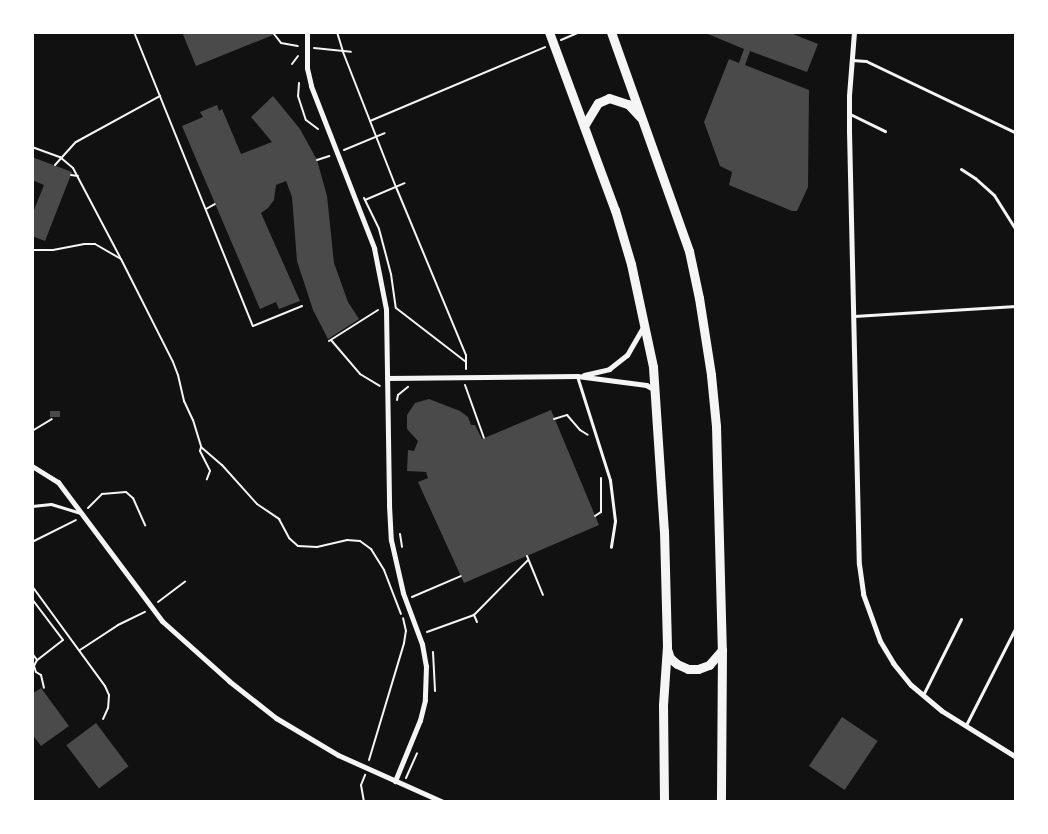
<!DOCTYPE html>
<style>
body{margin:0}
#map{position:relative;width:1048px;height:834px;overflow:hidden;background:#111;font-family:"Exo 2",sans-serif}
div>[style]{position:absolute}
.building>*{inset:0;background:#4a4a4a;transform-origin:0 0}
.path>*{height:2px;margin:-1px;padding:0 1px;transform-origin:1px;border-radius:1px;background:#f5f5f5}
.service>*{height:3px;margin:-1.5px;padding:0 1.5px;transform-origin:1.5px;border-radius:1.5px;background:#f5f5f5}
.minor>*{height:5px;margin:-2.5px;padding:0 2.5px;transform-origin:2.5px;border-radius:2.5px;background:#f5f5f5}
.tertiary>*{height:9px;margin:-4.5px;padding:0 4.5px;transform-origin:4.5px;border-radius:4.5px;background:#f5f5f5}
span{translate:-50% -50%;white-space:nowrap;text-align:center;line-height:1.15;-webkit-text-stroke:4px #fff;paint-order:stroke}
.frame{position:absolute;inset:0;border:34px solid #fff;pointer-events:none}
</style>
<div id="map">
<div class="building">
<i style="clip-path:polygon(182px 32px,278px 32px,278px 33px,196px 66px)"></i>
<i style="clip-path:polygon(703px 32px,788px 32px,818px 44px,807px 72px,750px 51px,745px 65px,809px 90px,808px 187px,797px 211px,792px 211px,729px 185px,732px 172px,720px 166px,704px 122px,729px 59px,739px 63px,744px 49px)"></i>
<i style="clip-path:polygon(273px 96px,300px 129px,317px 160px,327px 196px,334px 263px,348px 302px,359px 319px,328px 339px,313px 310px,297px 261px,292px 197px,286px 181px,276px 185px,274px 200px,268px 208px,261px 213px,300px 301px,279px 309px,276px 302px,260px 309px,182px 126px,203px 117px,200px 112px,217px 105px,219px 111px,222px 109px,241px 154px,272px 142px,251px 117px)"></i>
<i style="clip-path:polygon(32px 157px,72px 172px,45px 241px,32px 236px,32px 215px,44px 185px,32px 180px)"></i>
<i style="clip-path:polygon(429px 399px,460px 411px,468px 417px,471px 425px,475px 425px,482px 439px,551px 410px,599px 525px,464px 583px,418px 482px,428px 478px,426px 472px,407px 471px,408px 450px,414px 451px,418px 441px,407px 429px,407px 415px,415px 403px)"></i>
<i style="left:50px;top:411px;width:10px;height:6px"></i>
<i style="clip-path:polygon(41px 688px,69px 726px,41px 746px,32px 734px,32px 694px)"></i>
<i style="left:842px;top:717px;width:43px;height:59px;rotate:34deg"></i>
<i style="left:96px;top:723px;width:54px;height:37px;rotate:53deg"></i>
</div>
<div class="path">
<i style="left:134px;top:32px;width:317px;rotate:68deg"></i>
<i style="left:253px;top:326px;width:53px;rotate:-22.2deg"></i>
<i style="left:337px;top:32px;width:21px;rotate:73deg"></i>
<i style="left:343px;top:52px;width:145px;rotate:68.6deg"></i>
<i style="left:396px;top:187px;width:182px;rotate:67.4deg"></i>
<i style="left:466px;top:355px;width:7px;rotate:90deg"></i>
<i style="left:274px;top:34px;width:11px;rotate:52deg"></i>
<i style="left:281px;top:43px;width:17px;rotate:10deg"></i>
<i style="left:561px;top:40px;width:21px;rotate:-23deg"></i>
<i style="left:314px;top:48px;width:37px;rotate:6deg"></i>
<i style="left:292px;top:64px;width:10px;rotate:-53deg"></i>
<i style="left:299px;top:83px;width:13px;rotate:94deg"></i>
<i style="left:298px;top:96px;width:25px;rotate:72deg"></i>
<i style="left:306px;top:120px;width:15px;rotate:37deg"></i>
<i style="left:370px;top:121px;width:190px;rotate:-22.9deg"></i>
<i style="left:32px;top:147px;width:30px;rotate:20deg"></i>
<i style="left:60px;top:157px;width:17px;rotate:40deg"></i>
<i style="left:73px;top:168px;width:101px;rotate:62.2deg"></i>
<i style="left:344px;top:150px;width:44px;rotate:-22.5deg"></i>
<i style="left:317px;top:160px;width:13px;rotate:-18deg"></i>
<i style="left:55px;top:165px;width:31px;rotate:-48deg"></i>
<i style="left:76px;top:142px;width:96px;rotate:-28.7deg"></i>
<i style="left:71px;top:175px;width:7px;rotate:8deg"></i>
<i style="left:364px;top:198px;width:34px;rotate:64deg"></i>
<i style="left:379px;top:229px;width:47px;rotate:75.1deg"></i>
<i style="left:391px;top:274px;width:34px;rotate:82deg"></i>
<i style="left:396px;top:308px;width:88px;rotate:37.6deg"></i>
<i style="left:466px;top:362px;width:7px;rotate:90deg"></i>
<i style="left:365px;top:200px;width:43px;rotate:-23deg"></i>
<i style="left:206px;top:209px;width:10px;rotate:-29deg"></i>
<i style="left:32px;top:250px;width:21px"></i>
<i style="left:53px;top:250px;width:32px;rotate:-11deg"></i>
<i style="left:84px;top:244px;width:11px"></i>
<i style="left:95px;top:244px;width:30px;rotate:30deg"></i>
<i style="left:121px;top:259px;width:115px;rotate:63.2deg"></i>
<i style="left:173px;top:362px;width:14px;rotate:69deg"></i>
<i style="left:178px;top:375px;width:27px;rotate:77deg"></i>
<i style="left:184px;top:401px;width:21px;rotate:65deg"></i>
<i style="left:193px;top:420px;width:28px;rotate:73deg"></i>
<i style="left:201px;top:447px;width:28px;rotate:41deg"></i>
<i style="left:222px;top:465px;width:52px;rotate:48.1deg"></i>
<i style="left:257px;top:504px;width:27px;rotate:34deg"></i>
<i style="left:279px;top:519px;width:21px;rotate:62deg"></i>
<i style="left:289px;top:538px;width:12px;rotate:42deg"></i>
<i style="left:298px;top:546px;width:19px;rotate:3deg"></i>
<i style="left:317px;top:547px;width:31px;rotate:-13deg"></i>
<i style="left:347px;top:540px;width:13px;rotate:4deg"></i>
<i style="left:360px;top:541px;width:14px;rotate:36deg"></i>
<i style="left:371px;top:549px;width:25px;rotate:58deg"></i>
<i style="left:384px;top:570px;width:47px;rotate:68.9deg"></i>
<i style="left:331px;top:340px;width:45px;rotate:49.5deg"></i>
<i style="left:360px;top:374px;width:23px;rotate:31deg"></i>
<i style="left:329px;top:341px;width:58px;rotate:-32.3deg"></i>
<i style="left:465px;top:385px;width:56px;rotate:70.3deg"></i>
<i style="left:397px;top:400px;width:5px;rotate:-79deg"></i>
<i style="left:398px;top:395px;width:13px;rotate:-39deg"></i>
<i style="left:554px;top:419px;width:14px;rotate:-17deg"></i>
<i style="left:567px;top:415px;width:20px;rotate:49deg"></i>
<i style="left:580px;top:430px;width:9px;rotate:32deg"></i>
<i style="left:32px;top:431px;width:23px;rotate:-31deg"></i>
<i style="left:201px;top:447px;width:4px;rotate:104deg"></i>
<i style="left:200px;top:451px;width:22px;rotate:63deg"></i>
<i style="left:210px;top:471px;width:9px;rotate:111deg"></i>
<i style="left:88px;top:508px;width:20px;rotate:-45deg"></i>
<i style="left:102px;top:494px;width:24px;rotate:-5deg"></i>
<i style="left:126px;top:492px;width:9px;rotate:41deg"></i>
<i style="left:133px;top:498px;width:30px;rotate:66deg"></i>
<i style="left:595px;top:516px;width:7px;rotate:-34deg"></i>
<i style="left:601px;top:512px;width:34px;rotate:-90deg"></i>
<i style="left:400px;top:534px;width:13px;rotate:81deg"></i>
<i style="left:32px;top:542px;width:49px;rotate:-26.6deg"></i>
<i style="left:527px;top:556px;width:42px;rotate:67.7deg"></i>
<i style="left:32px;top:586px;width:124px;rotate:53.9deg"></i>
<i style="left:105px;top:686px;width:10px;rotate:66deg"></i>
<i style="left:109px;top:695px;width:13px;rotate:94deg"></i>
<i style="left:108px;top:708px;width:12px;rotate:114deg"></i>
<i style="left:412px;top:597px;width:53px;rotate:-23.2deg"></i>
<i style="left:32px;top:599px;width:51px;rotate:52.9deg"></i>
<i style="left:63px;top:640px;width:33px;rotate:142deg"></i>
<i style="left:37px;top:660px;width:9px;rotate:-126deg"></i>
<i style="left:158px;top:602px;width:34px;rotate:-37deg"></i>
<i style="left:477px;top:622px;width:8px;rotate:-113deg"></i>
<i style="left:474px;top:615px;width:77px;rotate:-45.5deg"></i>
<i style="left:427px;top:632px;width:50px;rotate:-19.9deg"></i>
<i style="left:80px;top:650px;width:45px;rotate:-33.3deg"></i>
<i style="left:118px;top:625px;width:30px;rotate:-26deg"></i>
<i style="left:433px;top:652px;width:39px;rotate:87deg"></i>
<i style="left:37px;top:660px;width:7px;rotate:117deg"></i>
<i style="left:34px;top:666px;width:6px;rotate:72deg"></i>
<i style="left:36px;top:672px;width:6px;rotate:31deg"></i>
<i style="left:41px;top:675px;width:13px;rotate:77deg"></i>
<i style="left:369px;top:760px;width:122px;rotate:-73.3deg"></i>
<i style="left:404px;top:643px;width:12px;rotate:-81deg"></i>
<i style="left:406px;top:631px;width:13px;rotate:-103deg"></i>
<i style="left:406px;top:778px;width:27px;rotate:-66deg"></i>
<i style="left:364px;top:802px;width:17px;rotate:-100deg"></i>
<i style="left:361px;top:785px;width:11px;rotate:-68deg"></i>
</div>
<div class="service">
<i style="left:852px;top:60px;width:14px;rotate:4deg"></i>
<i style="left:866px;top:61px;width:166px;rotate:25.6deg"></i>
<i style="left:850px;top:114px;width:39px;rotate:26deg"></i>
<i style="left:961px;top:169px;width:17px;rotate:33deg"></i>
<i style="left:975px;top:178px;width:25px;rotate:42deg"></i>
<i style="left:994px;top:195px;width:41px;rotate:57.8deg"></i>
<i style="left:854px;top:316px;width:162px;rotate:-3.5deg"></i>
<i style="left:577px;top:376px;width:109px;rotate:72.4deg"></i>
<i style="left:610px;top:480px;width:41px;rotate:83deg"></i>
<i style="left:615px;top:521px;width:26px;rotate:99deg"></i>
<i style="left:32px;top:506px;width:19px;rotate:-6deg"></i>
<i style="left:51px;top:504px;width:30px;rotate:17deg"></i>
<i style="left:923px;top:695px;width:85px;rotate:-63.4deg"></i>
<i style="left:966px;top:725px;width:110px;rotate:-63deg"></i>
</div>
<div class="minor">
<i style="left:307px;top:32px;width:36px;rotate:90deg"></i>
<i style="left:307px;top:68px;width:18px;rotate:77deg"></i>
<i style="left:311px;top:86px;width:174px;rotate:68.7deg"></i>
<i style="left:374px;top:248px;width:62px;rotate:78.9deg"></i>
<i style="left:386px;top:309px;width:196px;rotate:89.1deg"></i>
<i style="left:389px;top:505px;width:35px;rotate:87deg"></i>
<i style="left:391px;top:540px;width:54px;rotate:77.2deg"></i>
<i style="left:403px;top:593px;width:54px;rotate:69.6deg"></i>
<i style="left:422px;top:644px;width:22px;rotate:80deg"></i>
<i style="left:426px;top:666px;width:34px;rotate:92deg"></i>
<i style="left:425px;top:700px;width:21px;rotate:104deg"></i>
<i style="left:420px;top:720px;width:66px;rotate:112.3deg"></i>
<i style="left:854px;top:32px;width:64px;rotate:94.5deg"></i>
<i style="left:849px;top:96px;width:35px;rotate:90deg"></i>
<i style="left:849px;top:131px;width:433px;rotate:88.7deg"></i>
<i style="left:859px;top:564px;width:30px;rotate:82deg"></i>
<i style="left:863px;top:594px;width:50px;rotate:70.1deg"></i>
<i style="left:880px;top:641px;width:26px;rotate:59deg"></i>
<i style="left:893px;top:663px;width:28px;rotate:51deg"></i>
<i style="left:911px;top:685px;width:40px;rotate:40deg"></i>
<i style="left:942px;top:711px;width:87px;rotate:31.9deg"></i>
<i style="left:584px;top:375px;width:26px;rotate:-13deg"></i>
<i style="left:609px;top:369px;width:23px;rotate:-38deg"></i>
<i style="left:627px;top:355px;width:34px;rotate:-60deg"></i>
<i style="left:387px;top:378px;width:190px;rotate:-0.6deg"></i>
<i style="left:577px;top:376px;width:70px;rotate:7.4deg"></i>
<i style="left:646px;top:385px;width:10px;rotate:29deg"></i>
<i style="left:32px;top:466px;width:31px;rotate:32deg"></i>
<i style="left:58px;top:482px;width:174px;rotate:53.2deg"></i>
<i style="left:162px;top:621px;width:90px;rotate:41.8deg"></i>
<i style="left:229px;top:681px;width:60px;rotate:38.2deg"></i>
<i style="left:276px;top:718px;width:72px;rotate:30.8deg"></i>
<i style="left:338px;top:755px;width:115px;rotate:24.1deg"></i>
</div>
<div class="tertiary">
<i style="left:549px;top:32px;width:190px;rotate:69.7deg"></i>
<i style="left:615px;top:210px;width:56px;rotate:73.5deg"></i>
<i style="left:631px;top:264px;width:105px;rotate:77.9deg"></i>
<i style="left:653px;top:367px;width:164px;rotate:86.2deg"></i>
<i style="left:664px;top:531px;width:115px;rotate:88.5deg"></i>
<i style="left:667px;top:646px;width:59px;rotate:93.9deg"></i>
<i style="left:663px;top:705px;width:97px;rotate:89.4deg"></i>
<i style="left:611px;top:32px;width:232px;rotate:70.4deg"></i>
<i style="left:689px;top:251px;width:48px;rotate:78deg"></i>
<i style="left:699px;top:298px;width:78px;rotate:81.1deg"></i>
<i style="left:711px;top:375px;width:51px;rotate:84.4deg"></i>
<i style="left:716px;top:426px;width:224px;rotate:88.5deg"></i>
<i style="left:722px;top:650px;width:152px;rotate:90.4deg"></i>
<i style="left:584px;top:126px;width:27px;rotate:-59deg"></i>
<i style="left:598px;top:103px;width:12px;rotate:-24deg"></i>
<i style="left:609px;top:98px;width:20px;rotate:18deg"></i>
<i style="left:628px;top:104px;width:18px;rotate:47deg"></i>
<i style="left:667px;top:649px;width:9px;rotate:72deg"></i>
<i style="left:670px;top:658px;width:9px;rotate:41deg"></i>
<i style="left:677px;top:664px;width:12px;rotate:24deg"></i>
<i style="left:688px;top:669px;width:10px"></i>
<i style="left:698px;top:669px;width:12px;rotate:-20deg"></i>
<i style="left:709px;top:665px;width:20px;rotate:-49deg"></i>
</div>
<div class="frame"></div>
</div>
